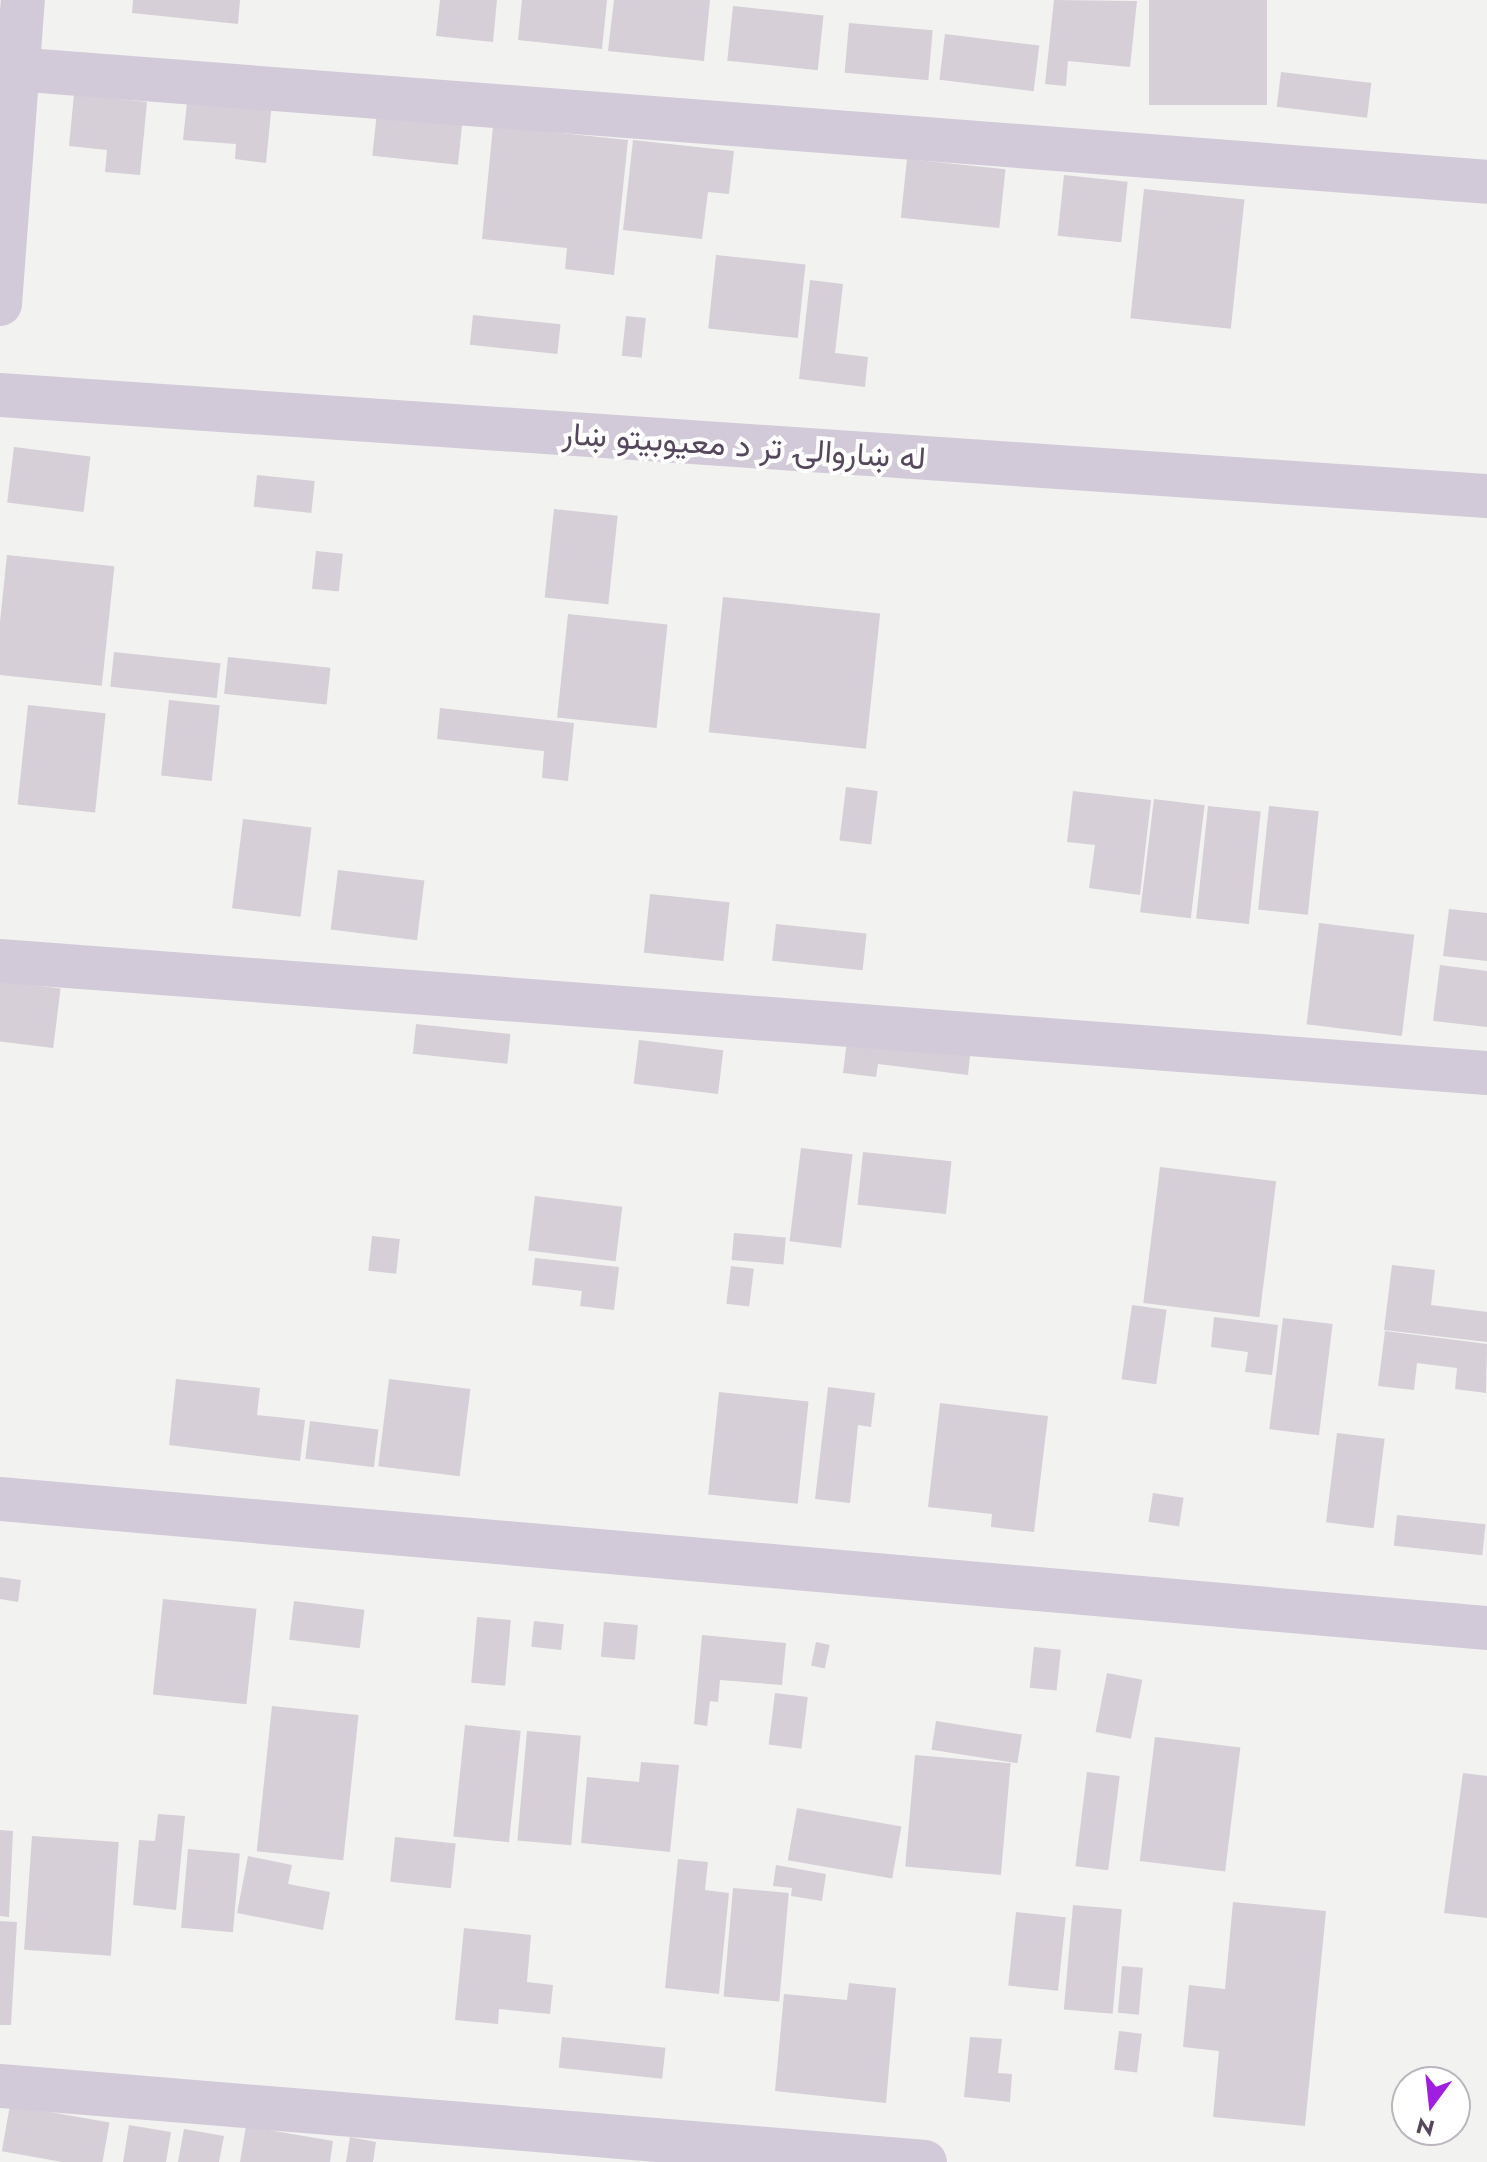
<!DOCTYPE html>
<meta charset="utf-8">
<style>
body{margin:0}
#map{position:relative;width:1487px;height:2162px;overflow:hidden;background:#f2f2f0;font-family:Jost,Vazirmatn,sans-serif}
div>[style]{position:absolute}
.building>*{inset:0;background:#d6cfd7;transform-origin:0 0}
.minor>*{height:44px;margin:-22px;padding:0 22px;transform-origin:22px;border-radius:22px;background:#d3cad9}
span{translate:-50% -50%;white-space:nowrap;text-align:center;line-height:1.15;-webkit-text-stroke:8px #fff;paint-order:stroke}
.street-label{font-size:32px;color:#55485d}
.north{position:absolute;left:1391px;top:2066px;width:80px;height:80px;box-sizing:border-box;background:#fff;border:2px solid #bbb6be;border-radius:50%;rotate:195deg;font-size:22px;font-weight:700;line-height:32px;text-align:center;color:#55485d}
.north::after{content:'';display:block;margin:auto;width:28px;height:36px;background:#a01edf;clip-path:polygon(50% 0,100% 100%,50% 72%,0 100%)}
</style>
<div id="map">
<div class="building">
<i style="clip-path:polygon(133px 0,240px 0,238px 24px,132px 13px)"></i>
<i style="clip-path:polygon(440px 0,497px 0,493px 42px,436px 36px)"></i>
<i style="clip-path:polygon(522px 0,607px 0,602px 49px,518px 40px)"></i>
<i style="clip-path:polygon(614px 0,710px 0,704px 61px,608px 51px)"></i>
<i style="clip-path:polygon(1054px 0,1137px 1px,1130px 67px,1068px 61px,1066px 86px,1045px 84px)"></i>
<i style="left:1149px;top:0;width:118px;height:105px"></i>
<i style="left:733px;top:6px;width:91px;height:55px;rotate:6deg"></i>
<i style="left:849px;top:23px;width:84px;height:50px;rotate:5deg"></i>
<i style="left:945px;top:34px;width:95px;height:46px;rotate:7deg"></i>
<i style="left:1281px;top:72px;width:91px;height:35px;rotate:7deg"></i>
<i style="clip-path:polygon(188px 93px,272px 102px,266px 163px,235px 159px,236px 144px,183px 140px)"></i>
<i style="clip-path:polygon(74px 94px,147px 102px,140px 175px,105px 172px,107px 150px,69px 146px)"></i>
<i style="left:377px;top:112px;width:86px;height:44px;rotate:6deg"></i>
<i style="clip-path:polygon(493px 126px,628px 140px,614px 275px,565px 269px,567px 248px,482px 239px)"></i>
<i style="clip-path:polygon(633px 140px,734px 151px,729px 194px,708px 192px,702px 239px,623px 230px)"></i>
<i style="left:907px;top:159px;width:99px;height:59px;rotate:6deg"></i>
<i style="left:1064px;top:175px;width:64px;height:61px;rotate:6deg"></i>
<i style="left:1144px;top:189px;width:101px;height:130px;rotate:6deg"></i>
<i style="left:716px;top:255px;width:90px;height:74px;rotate:6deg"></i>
<i style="clip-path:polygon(810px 280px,843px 284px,835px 353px,868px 357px,865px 387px,799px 379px)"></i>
<i style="left:473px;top:315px;width:88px;height:30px;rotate:6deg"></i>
<i style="left:626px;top:316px;width:20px;height:40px;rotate:6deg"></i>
<i style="left:14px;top:447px;width:77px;height:56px;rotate:7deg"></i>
<i style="left:257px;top:475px;width:58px;height:32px;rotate:6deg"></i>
<i style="left:554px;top:509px;width:64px;height:89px;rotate:6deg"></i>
<i style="left:316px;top:551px;width:27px;height:38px;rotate:6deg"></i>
<i style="left:7px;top:555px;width:108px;height:120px;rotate:6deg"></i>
<i style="left:723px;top:597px;width:158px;height:136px;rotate:6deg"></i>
<i style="left:568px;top:614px;width:100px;height:104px;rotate:6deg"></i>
<i style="left:114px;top:652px;width:107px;height:35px;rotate:6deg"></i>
<i style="left:228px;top:657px;width:103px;height:37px;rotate:6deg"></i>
<i style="left:169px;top:700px;width:51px;height:76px;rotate:6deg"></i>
<i style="left:28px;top:705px;width:78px;height:100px;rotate:6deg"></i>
<i style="clip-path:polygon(440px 708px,574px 723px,568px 781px,542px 778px,544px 751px,437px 739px)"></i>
<i style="left:846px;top:787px;width:32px;height:54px;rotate:7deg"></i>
<i style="clip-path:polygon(1073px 791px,1151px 800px,1140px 895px,1089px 888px,1095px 845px,1067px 842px)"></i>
<i style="left:1154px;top:799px;width:51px;height:114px;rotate:7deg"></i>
<i style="left:1208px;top:806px;width:53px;height:113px;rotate:6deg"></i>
<i style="left:1269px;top:806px;width:50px;height:104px;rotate:6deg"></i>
<i style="left:243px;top:819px;width:69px;height:90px;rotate:7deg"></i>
<i style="left:338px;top:870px;width:87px;height:60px;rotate:7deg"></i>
<i style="left:650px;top:894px;width:80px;height:59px;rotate:6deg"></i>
<i style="clip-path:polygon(1449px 909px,1487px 913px,1487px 961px,1443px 956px)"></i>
<i style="left:1319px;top:923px;width:96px;height:102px;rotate:7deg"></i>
<i style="left:776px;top:924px;width:91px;height:37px;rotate:6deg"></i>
<i style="clip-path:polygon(1440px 965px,1487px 971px,1487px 1027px,1433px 1021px)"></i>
<i style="left:0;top:981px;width:61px;height:60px;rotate:7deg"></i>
<i style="left:416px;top:1024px;width:95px;height:30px;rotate:6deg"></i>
<i style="clip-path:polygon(848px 1032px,971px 1046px,968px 1075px,878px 1064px,876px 1077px,843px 1073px)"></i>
<i style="left:639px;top:1040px;width:85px;height:44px;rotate:7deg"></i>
<i style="left:801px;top:1148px;width:52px;height:94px;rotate:7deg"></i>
<i style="left:863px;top:1152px;width:89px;height:53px;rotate:6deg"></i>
<i style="left:1160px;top:1167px;width:117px;height:137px;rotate:7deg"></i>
<i style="left:535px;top:1196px;width:88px;height:55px;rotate:7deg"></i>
<i style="left:734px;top:1233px;width:52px;height:27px;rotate:5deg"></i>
<i style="left:372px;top:1236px;width:28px;height:35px;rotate:6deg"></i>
<i style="clip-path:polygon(535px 1258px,619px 1267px,614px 1310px,580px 1306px,582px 1291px,532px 1285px)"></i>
<i style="clip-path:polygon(1392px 1265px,1435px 1270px,1431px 1305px,1487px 1312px,1487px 1342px,1384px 1330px)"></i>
<i style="left:731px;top:1266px;width:23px;height:38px;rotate:7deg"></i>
<i style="left:1132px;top:1305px;width:35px;height:75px;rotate:8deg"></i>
<i style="clip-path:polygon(1214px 1317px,1278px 1325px,1272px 1375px,1245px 1372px,1248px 1352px,1211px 1347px)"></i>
<i style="left:1283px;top:1318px;width:50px;height:112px;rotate:7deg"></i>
<i style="clip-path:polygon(1385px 1331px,1487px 1344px,1486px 1393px,1455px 1389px,1457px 1368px,1417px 1363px,1414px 1390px,1378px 1386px)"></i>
<i style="clip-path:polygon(176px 1379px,260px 1388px,257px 1415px,305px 1420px,300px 1461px,169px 1445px)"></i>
<i style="left:389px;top:1379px;width:82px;height:88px;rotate:7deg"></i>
<i style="clip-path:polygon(828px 1387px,875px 1393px,871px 1427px,858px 1425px,850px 1503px,815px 1499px)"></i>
<i style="left:719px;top:1392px;width:90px;height:103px;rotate:6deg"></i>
<i style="clip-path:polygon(940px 1403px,1048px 1416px,1034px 1532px,991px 1527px,992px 1514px,928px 1507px)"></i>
<i style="left:310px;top:1421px;width:69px;height:38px;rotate:7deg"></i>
<i style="left:1337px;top:1433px;width:48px;height:90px;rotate:7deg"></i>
<i style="left:1153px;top:1493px;width:31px;height:29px;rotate:9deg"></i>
<i style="left:1397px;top:1515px;width:89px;height:31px;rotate:6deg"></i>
<i style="clip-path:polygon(0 1577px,21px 1580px,18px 1602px,0 1599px)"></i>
<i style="left:163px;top:1599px;width:94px;height:96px;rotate:6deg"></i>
<i style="left:294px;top:1601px;width:71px;height:39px;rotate:7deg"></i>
<i style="left:477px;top:1617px;width:34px;height:66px;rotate:5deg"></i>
<i style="left:534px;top:1621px;width:30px;height:26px;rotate:6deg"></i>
<i style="left:604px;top:1622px;width:34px;height:35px;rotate:5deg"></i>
<i style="clip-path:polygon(702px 1635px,786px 1643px,782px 1685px,720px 1680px,718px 1702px,710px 1701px,707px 1726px,694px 1724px)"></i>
<i style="left:816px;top:1642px;width:14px;height:24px;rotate:12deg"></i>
<i style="left:1034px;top:1647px;width:27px;height:41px;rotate:6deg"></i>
<i style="left:1107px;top:1673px;width:36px;height:60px;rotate:11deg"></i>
<i style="left:775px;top:1693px;width:33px;height:52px;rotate:7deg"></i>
<i style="left:272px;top:1706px;width:87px;height:146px;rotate:6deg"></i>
<i style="left:936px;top:1721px;width:87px;height:29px;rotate:9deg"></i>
<i style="left:465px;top:1725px;width:56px;height:112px;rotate:6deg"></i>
<i style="left:527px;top:1731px;width:54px;height:110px;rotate:5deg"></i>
<i style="left:1155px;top:1737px;width:86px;height:125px;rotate:7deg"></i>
<i style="left:915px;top:1755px;width:96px;height:112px;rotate:5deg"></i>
<i style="clip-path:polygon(641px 1762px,679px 1765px,670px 1852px,581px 1843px,587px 1777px,639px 1782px)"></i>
<i style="left:1087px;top:1772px;width:33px;height:95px;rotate:7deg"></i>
<i style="clip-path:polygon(1463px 1773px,1487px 1776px,1487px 1918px,1444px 1913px)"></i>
<i style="left:797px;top:1808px;width:106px;height:53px;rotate:10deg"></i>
<i style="clip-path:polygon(158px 1814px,185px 1816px,176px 1910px,133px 1905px,139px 1840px,155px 1841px)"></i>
<i style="clip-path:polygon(0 1830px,13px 1831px,9px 1917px,0 1916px)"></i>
<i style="left:32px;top:1836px;width:87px;height:114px;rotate:4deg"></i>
<i style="left:395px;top:1837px;width:61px;height:45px;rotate:6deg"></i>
<i style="left:188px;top:1849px;width:52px;height:79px;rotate:5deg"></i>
<i style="clip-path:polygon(248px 1856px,292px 1865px,288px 1884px,330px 1892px,323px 1930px,237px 1913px)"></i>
<i style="clip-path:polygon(678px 1859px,708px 1862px,705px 1890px,729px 1893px,719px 1994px,665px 1988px)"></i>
<i style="clip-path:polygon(776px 1865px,826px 1874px,822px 1901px,791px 1896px,792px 1888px,773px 1886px)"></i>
<i style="left:733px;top:1888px;width:56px;height:109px;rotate:5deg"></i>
<i style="clip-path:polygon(1233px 1902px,1326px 1911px,1305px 2126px,1213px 2117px,1219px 2051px,1183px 2047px,1189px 1985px,1225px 1989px)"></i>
<i style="left:1073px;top:1905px;width:49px;height:105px;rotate:5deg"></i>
<i style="left:1016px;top:1912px;width:50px;height:74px;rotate:6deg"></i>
<i style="clip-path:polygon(0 1921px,17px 1922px,11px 2025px,0 2025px)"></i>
<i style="clip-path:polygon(464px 1928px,531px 1935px,527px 1982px,553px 1985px,550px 2014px,499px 2009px,498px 2024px,455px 2020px)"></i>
<i style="left:1122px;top:1966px;width:21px;height:47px;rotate:5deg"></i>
<i style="clip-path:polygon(849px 1983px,896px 1988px,886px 2103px,775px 2091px,784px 1994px,847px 2000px)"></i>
<i style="left:1119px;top:2031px;width:23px;height:39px;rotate:7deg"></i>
<i style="left:562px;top:2037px;width:104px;height:31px;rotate:6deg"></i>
<i style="clip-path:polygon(970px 2037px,1002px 2039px,998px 2073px,1012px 2074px,1010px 2102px,964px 2097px)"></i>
<i style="left:10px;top:2105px;width:101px;height:47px;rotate:10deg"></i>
<i style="clip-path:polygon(129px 2125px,171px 2132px,166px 2162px,123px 2162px)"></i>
<i style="clip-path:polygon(246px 2126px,333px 2141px,330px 2162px,240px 2162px)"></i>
<i style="clip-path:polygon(184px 2129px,224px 2136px,219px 2162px,178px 2162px)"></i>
<i style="clip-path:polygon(350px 2137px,376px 2142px,373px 2162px,346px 2162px)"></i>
</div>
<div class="minor">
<i style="left:0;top:68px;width:1491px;rotate:4.38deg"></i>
<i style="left:0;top:304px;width:305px;rotate:-85.7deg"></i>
<i style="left:0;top:395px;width:1490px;rotate:3.89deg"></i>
<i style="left:0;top:961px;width:1491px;rotate:4.31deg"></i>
<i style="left:0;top:1499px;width:1493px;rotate:4.96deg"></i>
<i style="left:0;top:2086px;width:928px;rotate:4.7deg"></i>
</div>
<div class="street-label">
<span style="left:744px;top:446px;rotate:4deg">له ښاروالۍ تر د معیوبیتو ښار</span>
</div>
<div class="north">N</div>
</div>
